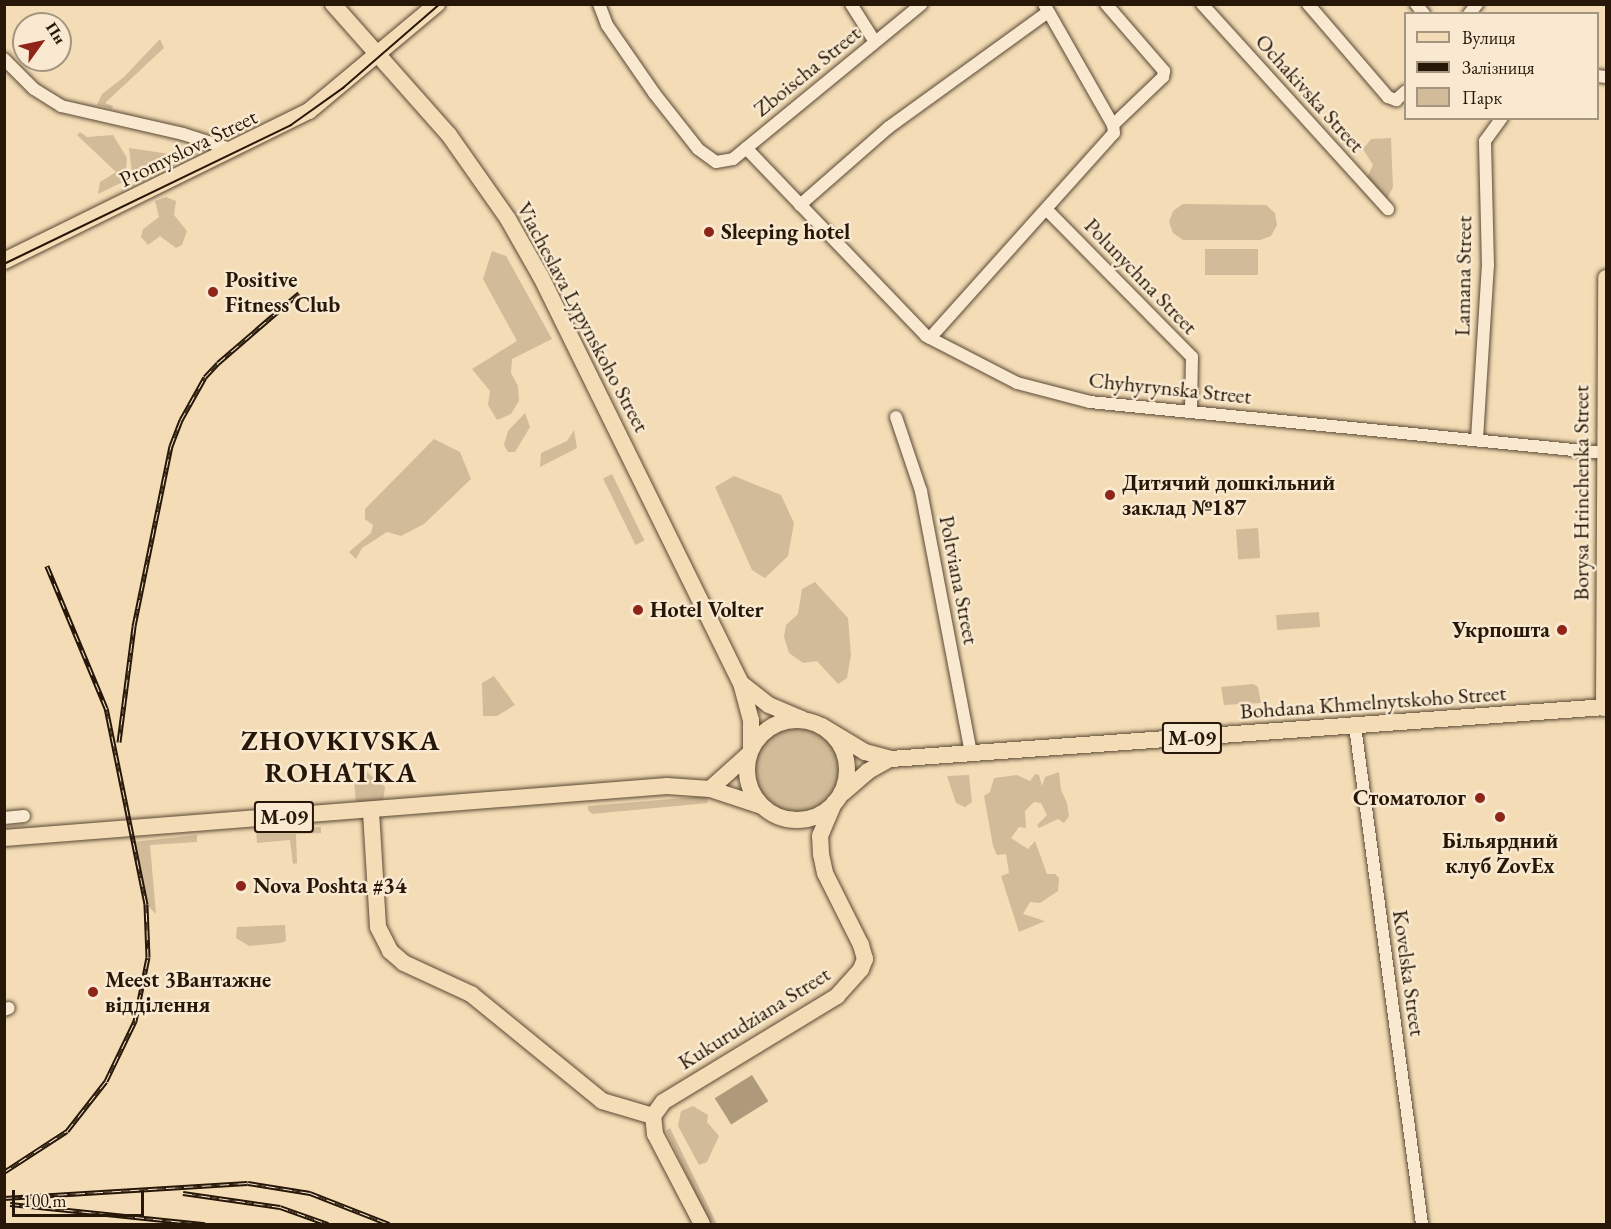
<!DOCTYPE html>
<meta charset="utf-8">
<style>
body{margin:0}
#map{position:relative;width:1611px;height:1229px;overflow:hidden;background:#f4ddb6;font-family:"EB Garamond",serif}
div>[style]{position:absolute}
.green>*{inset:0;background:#d1bb98;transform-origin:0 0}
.round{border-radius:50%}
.water>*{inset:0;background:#ae9a7b;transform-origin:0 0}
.roads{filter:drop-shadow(0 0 2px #5a4834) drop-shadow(0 0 2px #5a4834)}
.minor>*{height:12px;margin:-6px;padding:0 6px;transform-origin:6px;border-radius:6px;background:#f8e9d0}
.major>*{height:16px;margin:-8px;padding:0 8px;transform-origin:8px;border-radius:8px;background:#f4ddb6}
.major>.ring{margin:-8px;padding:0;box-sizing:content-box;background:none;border:16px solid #f4ddb6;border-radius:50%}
.tram>*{height:1.5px;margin:-0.75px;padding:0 0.75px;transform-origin:0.75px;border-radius:0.75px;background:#261708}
.rail>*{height:5px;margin-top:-2.5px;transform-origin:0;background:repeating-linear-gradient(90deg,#f8e9d0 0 9px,#261708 0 18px);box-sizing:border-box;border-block:2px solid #261708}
.dots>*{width:16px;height:16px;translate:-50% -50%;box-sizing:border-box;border:3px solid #f8e9d0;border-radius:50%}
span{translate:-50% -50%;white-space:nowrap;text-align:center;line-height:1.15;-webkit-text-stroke:5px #f8e9d0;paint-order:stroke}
.shield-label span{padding:2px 4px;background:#f8e9d0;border:2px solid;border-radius:4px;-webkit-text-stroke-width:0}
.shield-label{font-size:21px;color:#261708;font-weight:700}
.street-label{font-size:22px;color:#261708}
.poi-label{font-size:22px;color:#261708;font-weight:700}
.left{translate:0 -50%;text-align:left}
.right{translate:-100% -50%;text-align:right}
.district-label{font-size:28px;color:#261708;font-weight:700;letter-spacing:1.5px}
.frame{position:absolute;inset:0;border:6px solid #261708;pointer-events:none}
.legend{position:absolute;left:1404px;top:12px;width:195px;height:108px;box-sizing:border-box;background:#f8e9d0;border:2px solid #a49580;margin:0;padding:8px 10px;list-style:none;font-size:18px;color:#261708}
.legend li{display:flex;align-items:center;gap:12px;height:30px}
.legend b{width:30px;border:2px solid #a49580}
.north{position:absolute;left:12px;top:12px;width:60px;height:60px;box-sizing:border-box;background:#f8e9d0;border:2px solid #a49580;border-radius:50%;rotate:57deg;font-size:16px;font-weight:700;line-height:24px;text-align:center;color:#261708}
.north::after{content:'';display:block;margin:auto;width:21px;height:27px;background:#8f2418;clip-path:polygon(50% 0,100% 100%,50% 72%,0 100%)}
.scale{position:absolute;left:12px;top:1190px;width:132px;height:27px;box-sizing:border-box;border:3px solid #261708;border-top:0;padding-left:8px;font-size:18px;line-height:21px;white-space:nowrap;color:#261708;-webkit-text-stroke:4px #f8e9d0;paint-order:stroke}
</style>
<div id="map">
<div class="green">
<i style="clip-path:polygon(160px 39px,164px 48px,105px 103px,113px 106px,112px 109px,97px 105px,102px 94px,124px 77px)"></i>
<i style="clip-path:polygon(80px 132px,87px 137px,113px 135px,127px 158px,125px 181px,98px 194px,100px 182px,116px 172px,77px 135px)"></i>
<i style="clip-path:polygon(1391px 138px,1393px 187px,1386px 201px,1366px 179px,1373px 165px,1363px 149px,1371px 139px)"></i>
<i style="clip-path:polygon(129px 148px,183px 156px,133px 181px)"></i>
<i style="clip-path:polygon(166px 197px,176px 201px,174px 215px,187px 231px,182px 245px,176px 248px,160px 236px,148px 245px,141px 237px,143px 229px,159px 217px,155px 201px)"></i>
<i style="clip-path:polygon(1183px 204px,1266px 205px,1275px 213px,1277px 225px,1271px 236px,1260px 240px,1183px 240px,1173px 233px,1169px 222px,1173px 211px)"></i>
<i style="left:1205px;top:249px;width:53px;height:26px"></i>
<i style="clip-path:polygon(492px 251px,506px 256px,552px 339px,512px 359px,511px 373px,518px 386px,519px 401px,511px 414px,497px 420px,488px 405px,490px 391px,472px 369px,517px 341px,483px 279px)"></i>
<i style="clip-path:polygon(525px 413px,530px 427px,515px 452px,508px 452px,504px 445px,508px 431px)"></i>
<i style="clip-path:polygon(574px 430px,577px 448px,540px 467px,541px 453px,567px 441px)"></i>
<i style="clip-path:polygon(434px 439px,460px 452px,471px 479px,424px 524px,401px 536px,387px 532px,362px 548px,356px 559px,349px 552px,371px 533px,373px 525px,365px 519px,365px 509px)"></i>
<i style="left:612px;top:474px;width:74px;height:10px;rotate:64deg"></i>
<i style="clip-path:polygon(734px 476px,781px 495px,794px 523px,788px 556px,765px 578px,752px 570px,715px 487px)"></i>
<i style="left:1258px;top:528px;width:30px;height:22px;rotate:86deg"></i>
<i style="clip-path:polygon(815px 582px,848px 618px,851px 655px,847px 678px,838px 684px,817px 661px,803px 663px,789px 653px,784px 637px,786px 625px,798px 614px,802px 589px)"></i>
<i style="left:1319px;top:612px;width:15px;height:43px;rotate:86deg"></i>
<i style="clip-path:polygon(494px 676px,515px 705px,497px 716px,483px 716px,482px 683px)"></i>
<i style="clip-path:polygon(1253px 684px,1258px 687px,1261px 703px,1224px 705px,1221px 687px)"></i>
<i class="round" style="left:753px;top:726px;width:86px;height:86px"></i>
<i style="clip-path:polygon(367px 772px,385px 787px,383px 801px,356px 803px,354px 780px)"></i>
<i style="clip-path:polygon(1059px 772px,1061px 790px,1067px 803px,1069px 816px,1064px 823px,1058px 819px,1039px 828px,1037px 825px,1047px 815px,1041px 803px,1034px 802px,1025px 811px,1026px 828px,1019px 827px,1011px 838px,1028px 849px,1035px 841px,1047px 874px,1055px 874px,1059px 878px,1058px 891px,1040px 903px,1030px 902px,1023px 914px,1045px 921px,1019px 932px,1001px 876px,1009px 873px,1006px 854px,997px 855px,993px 846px,984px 796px,990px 792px,994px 778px,1017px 775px,1030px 781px,1035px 774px,1039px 775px,1042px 786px,1045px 777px)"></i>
<i style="clip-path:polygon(969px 775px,972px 802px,965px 807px,956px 803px,947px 776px)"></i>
<i style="clip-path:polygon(707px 796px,708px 803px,592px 814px,588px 810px,588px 806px)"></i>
<i style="clip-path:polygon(321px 827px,321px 833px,296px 834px,297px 863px,293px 864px,290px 840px,257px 843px,256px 829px)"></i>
<i style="clip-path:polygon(197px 835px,197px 842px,150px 845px,156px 914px,146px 904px,132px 842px)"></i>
<i style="clip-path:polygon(285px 925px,286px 941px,280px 943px,249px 946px,236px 938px,237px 927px)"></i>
<i style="clip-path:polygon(693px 1106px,708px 1115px,707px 1122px,719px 1136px,707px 1162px,699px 1165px,678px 1126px,681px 1111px)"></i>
<i style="clip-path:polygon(670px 1128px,717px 1224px,710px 1224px,666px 1131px)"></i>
</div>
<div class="water">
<i style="left:752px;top:1075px;width:31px;height:44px;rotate:58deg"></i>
</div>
<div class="roads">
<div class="minor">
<i style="left:599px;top:4px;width:22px;rotate:69deg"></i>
<i style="left:607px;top:25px;width:83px;rotate:55.3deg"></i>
<i style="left:654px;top:93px;width:71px;rotate:51.8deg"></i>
<i style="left:698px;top:149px;width:22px;rotate:36deg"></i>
<i style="left:716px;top:162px;width:17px;rotate:-10deg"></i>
<i style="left:733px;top:159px;width:244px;rotate:-39.4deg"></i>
<i style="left:851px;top:4px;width:45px;rotate:57.7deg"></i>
<i style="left:1106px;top:4px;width:89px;rotate:49.1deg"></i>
<i style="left:1164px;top:71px;width:6px;rotate:99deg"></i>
<i style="left:1163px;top:77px;width:69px;rotate:136.2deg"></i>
<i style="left:1202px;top:4px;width:277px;rotate:47.8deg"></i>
<i style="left:1308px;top:4px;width:123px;rotate:49.3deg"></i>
<i style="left:1388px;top:97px;width:9px;rotate:21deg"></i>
<i style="left:1396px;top:100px;width:13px;rotate:-42deg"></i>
<i style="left:1416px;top:4px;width:13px;rotate:51deg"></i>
<i style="left:1469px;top:14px;width:13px;rotate:-51deg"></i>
<i style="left:4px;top:59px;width:42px;rotate:45deg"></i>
<i style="left:34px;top:89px;width:32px;rotate:32deg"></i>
<i style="left:61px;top:106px;width:125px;rotate:12.9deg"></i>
<i style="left:183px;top:134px;width:52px;rotate:17.7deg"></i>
<i style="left:1598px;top:76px;width:8px;rotate:7deg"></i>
<i style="left:746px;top:148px;width:260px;rotate:46.2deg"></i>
<i style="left:926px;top:336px;width:102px;rotate:27.3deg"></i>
<i style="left:1017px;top:383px;width:75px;rotate:14.6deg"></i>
<i style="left:1090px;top:402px;width:517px;rotate:5.67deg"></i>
<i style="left:800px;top:205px;width:118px;rotate:-41.2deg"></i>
<i style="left:889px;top:127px;width:196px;rotate:-35.9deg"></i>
<i style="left:1048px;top:211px;width:205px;rotate:45.4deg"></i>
<i style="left:1192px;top:357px;width:54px;rotate:91.1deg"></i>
<i style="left:930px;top:338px;width:275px;rotate:-48.1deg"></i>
<i style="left:1114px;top:133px;width:8px;rotate:-97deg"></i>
<i style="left:1113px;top:125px;width:139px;rotate:-119.7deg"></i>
<i style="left:896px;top:417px;width:78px;rotate:71.3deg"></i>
<i style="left:921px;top:491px;width:267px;rotate:79.2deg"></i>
<i style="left:1477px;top:439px;width:173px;rotate:-86.4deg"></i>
<i style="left:1488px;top:266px;width:125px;rotate:-91.4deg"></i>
<i style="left:1485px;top:141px;width:29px;rotate:-54deg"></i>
<i style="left:1355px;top:726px;width:502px;rotate:82.34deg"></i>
<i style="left:4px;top:818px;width:20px;rotate:-6deg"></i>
<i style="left:4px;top:1010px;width:5px;rotate:-22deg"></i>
</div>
<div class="major">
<i style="left:333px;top:4px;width:175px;rotate:48.5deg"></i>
<i style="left:449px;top:135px;width:103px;rotate:54.9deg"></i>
<i style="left:508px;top:219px;width:67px;rotate:60.4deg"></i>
<i style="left:541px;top:277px;width:453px;rotate:63.8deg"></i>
<i style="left:741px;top:683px;width:38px;rotate:75deg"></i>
<i style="left:751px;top:720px;width:28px;rotate:90deg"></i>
<i style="left:4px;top:261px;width:340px;rotate:-26.2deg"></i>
<i style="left:309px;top:111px;width:167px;rotate:-39.9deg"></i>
<i style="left:742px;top:684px;width:34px;rotate:38deg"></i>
<i style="left:769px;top:705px;width:36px;rotate:23deg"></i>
<i style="left:1604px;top:708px;width:430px;rotate:-89.7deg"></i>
<i class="ring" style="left:747px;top:720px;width:84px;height:84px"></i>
<i style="left:822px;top:726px;width:50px;rotate:31.2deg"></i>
<i style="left:865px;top:752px;width:27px;rotate:15deg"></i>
<i style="left:891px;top:759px;width:717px;rotate:-4.16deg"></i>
<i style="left:710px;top:789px;width:52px;rotate:-41.9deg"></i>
<i style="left:843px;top:793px;width:33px;rotate:-41deg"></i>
<i style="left:868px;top:771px;width:25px;rotate:-29deg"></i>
<i style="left:371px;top:812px;width:115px;rotate:86.5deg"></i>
<i style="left:378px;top:927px;width:27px;rotate:63deg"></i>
<i style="left:390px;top:951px;width:18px;rotate:41deg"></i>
<i style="left:404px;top:963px;width:74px;rotate:24.8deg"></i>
<i style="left:471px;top:994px;width:169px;rotate:39.2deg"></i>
<i style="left:602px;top:1101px;width:53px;rotate:16.4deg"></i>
<i style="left:4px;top:838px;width:665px;rotate:-4.48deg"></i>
<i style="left:667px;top:786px;width:43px;rotate:4deg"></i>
<i style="left:710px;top:789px;width:55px;rotate:18.1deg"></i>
<i style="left:702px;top:1224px;width:102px;rotate:-117.6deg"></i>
<i style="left:655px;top:1134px;width:18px;rotate:-96deg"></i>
<i style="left:653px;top:1116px;width:17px;rotate:-54deg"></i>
<i style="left:663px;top:1102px;width:204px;rotate:-31.3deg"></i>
<i style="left:837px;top:996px;width:36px;rotate:-48deg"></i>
<i style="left:861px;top:969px;width:11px;rotate:-68deg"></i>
<i style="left:865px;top:959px;width:15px;rotate:-106deg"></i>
<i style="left:861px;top:945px;width:80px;rotate:-116.6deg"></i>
<i style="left:825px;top:873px;width:19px;rotate:-102deg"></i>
<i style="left:821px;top:854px;width:18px;rotate:-93deg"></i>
<i style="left:820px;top:836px;width:36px;rotate:-67deg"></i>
</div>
</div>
<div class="tram">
<i style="left:4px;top:264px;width:319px;rotate:-25.8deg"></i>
<i style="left:291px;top:125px;width:64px;rotate:-35.4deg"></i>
<i style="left:343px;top:88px;width:128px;rotate:-40.9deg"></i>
</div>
<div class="rail">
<i style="left:119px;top:742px;width:117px;rotate:-82.6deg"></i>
<i style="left:134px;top:626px;width:184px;rotate:-78.4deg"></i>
<i style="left:171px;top:446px;width:28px;rotate:-69deg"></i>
<i style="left:181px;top:420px;width:49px;rotate:-60.8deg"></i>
<i style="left:205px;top:377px;width:19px;rotate:-47deg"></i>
<i style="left:218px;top:363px;width:107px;rotate:-40.8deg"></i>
<i style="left:4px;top:1172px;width:75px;rotate:-33.1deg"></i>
<i style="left:67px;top:1131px;width:63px;rotate:-52deg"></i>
<i style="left:106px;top:1081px;width:67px;rotate:-64.2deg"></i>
<i style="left:135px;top:1021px;width:65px;rotate:-78.5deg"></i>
<i style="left:148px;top:957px;width:53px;rotate:-92.2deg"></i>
<i style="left:146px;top:904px;width:200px;rotate:-101.5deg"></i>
<i style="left:106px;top:708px;width:154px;rotate:-112.6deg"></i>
<i style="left:183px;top:1193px;width:98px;rotate:8.2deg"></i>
<i style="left:280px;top:1207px;width:51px;rotate:19.5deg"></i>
<i style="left:4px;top:1198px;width:244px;rotate:-3.5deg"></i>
<i style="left:248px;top:1183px;width:63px;rotate:9.2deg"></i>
<i style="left:310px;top:1193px;width:85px;rotate:21.4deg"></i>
<i style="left:10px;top:1204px;width:196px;rotate:5.9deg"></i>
</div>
<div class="dots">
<i style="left:709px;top:232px;background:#8f2418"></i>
<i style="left:213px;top:292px;background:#8f2418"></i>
<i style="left:1110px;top:495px;background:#8f2418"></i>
<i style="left:638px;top:610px;background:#8f2418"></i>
<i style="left:1562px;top:630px;background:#8f2418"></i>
<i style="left:1480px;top:798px;background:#8f2418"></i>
<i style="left:1500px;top:817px;background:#8f2418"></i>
<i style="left:241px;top:886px;background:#8f2418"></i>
<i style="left:93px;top:992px;background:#8f2418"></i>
</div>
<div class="shield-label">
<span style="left:1192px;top:738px">М-09</span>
<span style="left:284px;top:817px">М-09</span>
</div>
<div class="street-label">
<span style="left:807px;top:71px;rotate:-39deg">Zboischa Street</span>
<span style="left:1310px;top:93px;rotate:48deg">Ochakivska Street</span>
<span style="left:188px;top:148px;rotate:-26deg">Promyslova Street</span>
<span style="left:1141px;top:276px;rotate:46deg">Polunychna Street</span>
<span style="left:1463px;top:276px;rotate:-89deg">Lamana Street</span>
<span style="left:583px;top:317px;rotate:62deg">Viacheslava Lypynskoho Street</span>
<span style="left:1170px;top:388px;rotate:6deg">Chyhyrynska Street</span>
<span style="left:1581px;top:493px;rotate:-90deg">Borysa Hrinchenka Street</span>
<span style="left:959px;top:580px;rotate:79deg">Poltviana Street</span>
<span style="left:1373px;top:702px;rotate:-4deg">Bohdana Khmelnytskoho Street</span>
<span style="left:1409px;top:973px;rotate:82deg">Kovelska Street</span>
<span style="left:754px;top:1018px;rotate:-32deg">Kukurudziana Street</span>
</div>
<div class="poi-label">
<span class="left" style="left:721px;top:232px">Sleeping hotel</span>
<span class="left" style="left:225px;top:292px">Positive<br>Fitness Club</span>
<span class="left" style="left:1122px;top:495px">Дитячий дошкільний<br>заклад №187</span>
<span class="left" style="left:650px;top:610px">Hotel Volter</span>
<span class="right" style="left:1550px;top:630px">Укрпошта</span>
<span class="right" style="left:1466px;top:798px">Стоматолог</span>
<span style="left:1500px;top:853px">Більярдний<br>клуб ZovEx</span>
<span class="left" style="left:253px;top:886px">Nova Poshta #34</span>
<span class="left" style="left:105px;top:992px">Meest 3Вантажне<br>відділення</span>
</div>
<div class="district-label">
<span style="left:341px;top:756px">ZHOVKIVSKA<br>ROHATKA</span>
</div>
<div class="frame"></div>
<ul class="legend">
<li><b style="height:8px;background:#f4ddb6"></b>Вулиця</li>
<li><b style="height:8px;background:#261708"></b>Залізниця</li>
<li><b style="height:16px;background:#d1bb98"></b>Парк</li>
</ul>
<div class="north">Пн</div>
<div class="scale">100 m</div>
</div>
